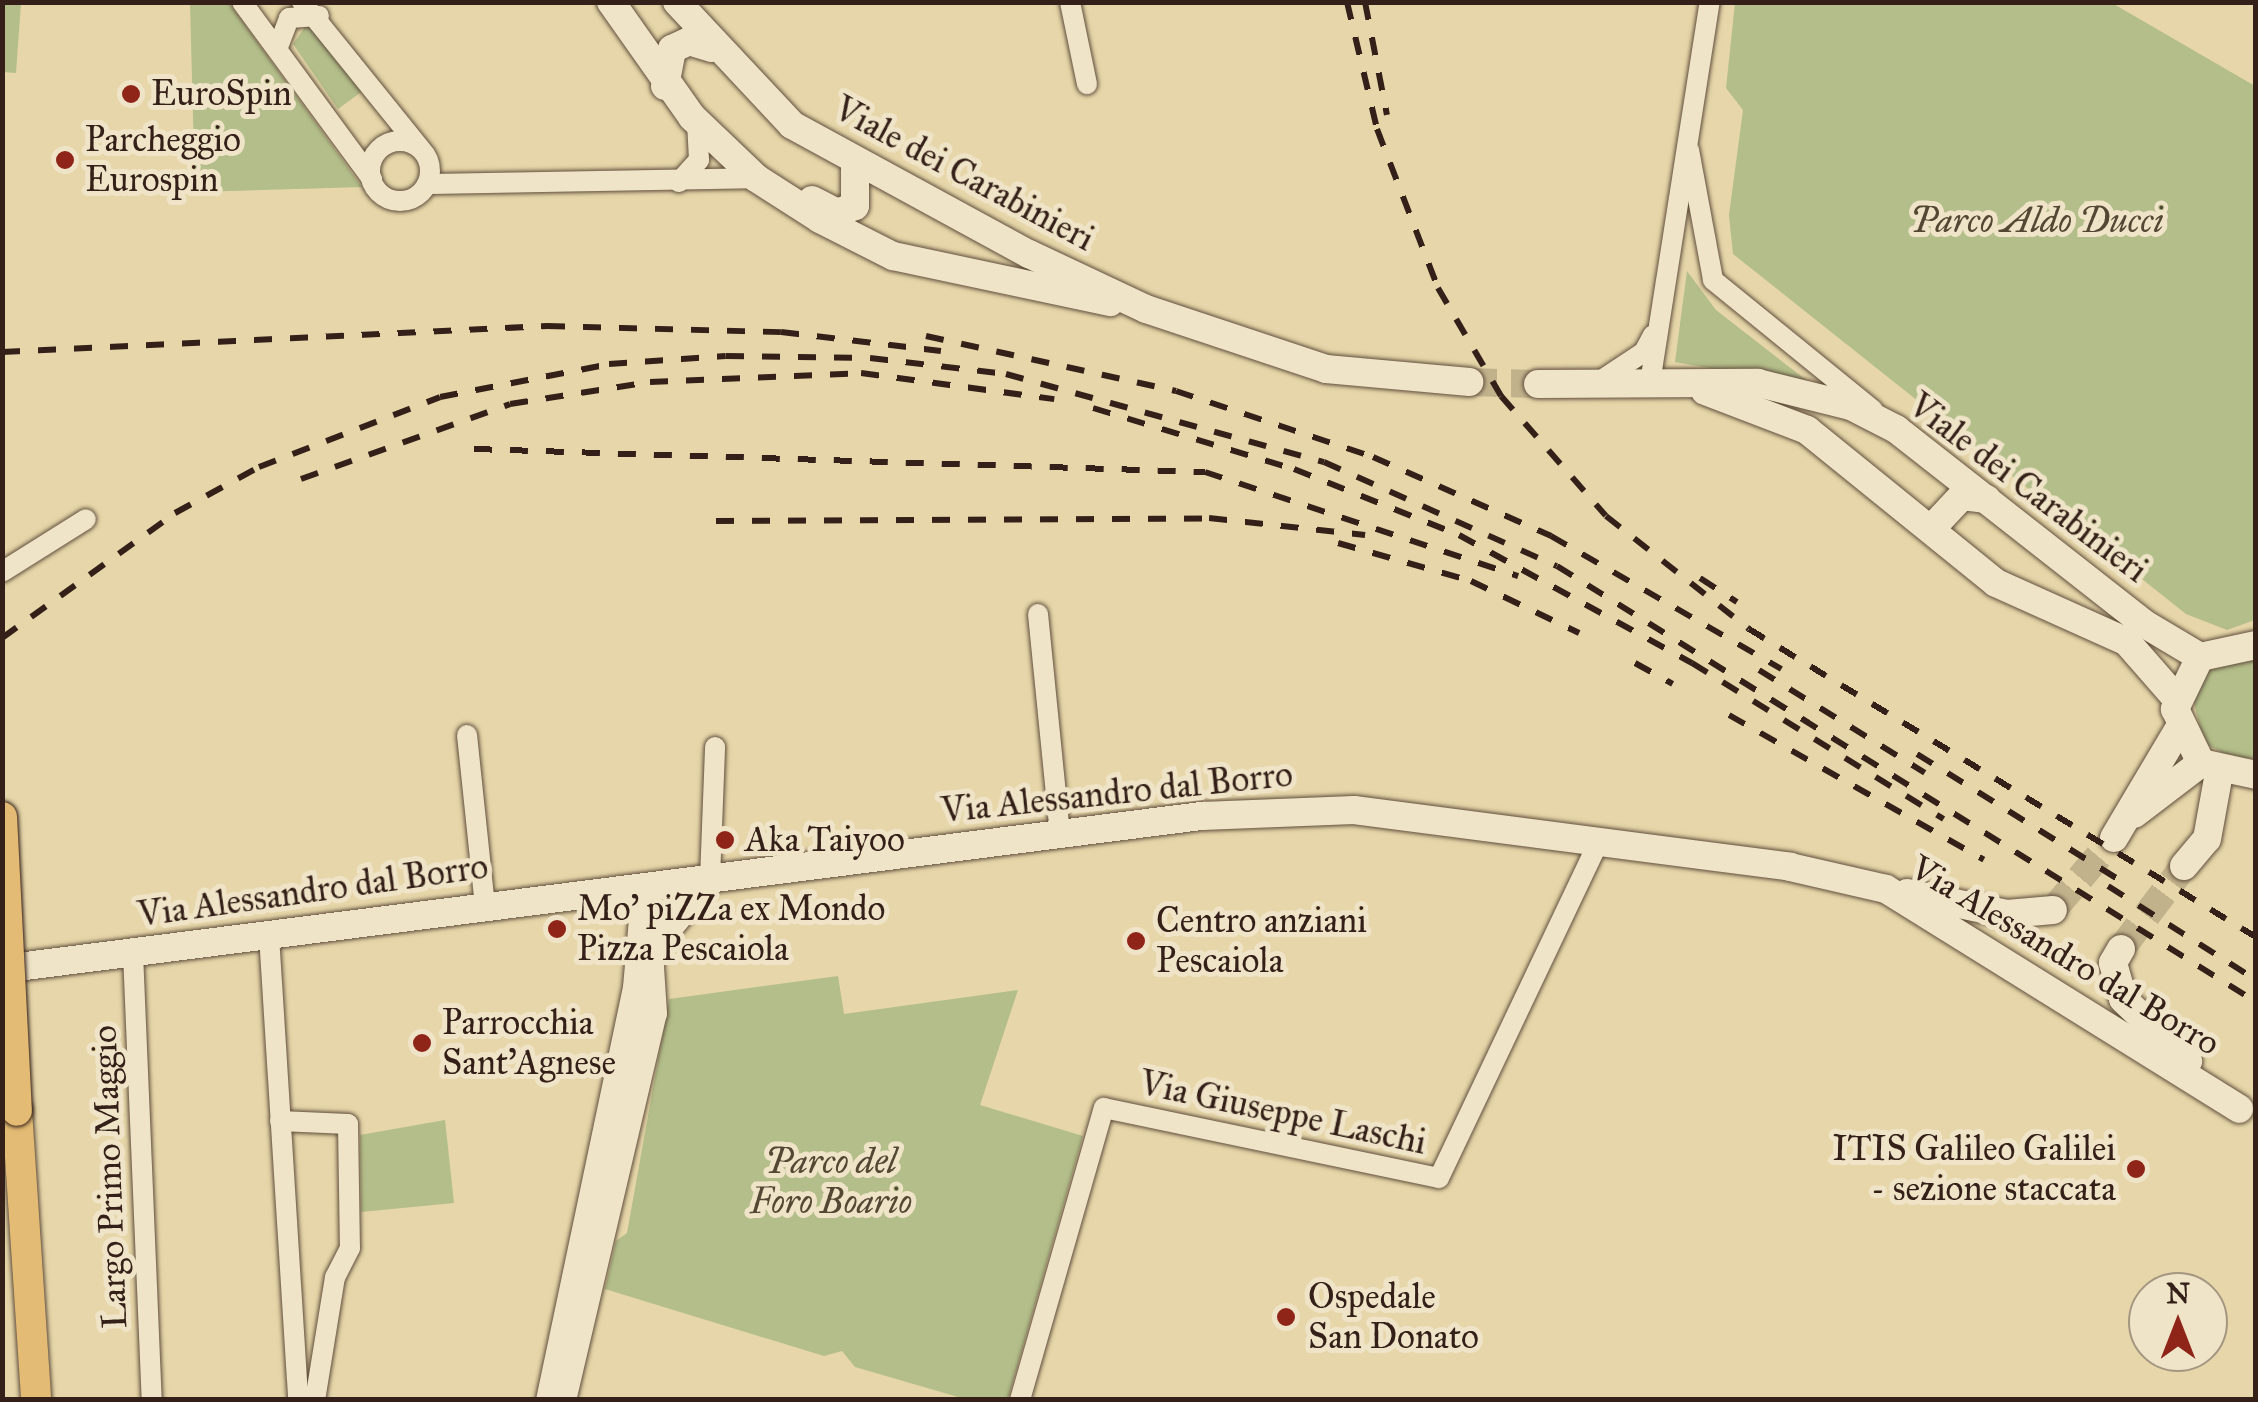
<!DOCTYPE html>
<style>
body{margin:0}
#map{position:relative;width:2258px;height:1402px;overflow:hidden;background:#e6d6a9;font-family:"IM FELL Great Primer",serif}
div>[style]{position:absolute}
.green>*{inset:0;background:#b3be8a}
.secondary-tunnel>*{height:28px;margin-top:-14px;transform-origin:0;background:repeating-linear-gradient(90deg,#c2b28c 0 28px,transparent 0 42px)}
.roads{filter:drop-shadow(0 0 2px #604e3c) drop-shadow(0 0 2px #604e3c)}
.minor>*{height:20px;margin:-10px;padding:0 10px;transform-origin:10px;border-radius:10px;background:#efe4c7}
.minor>.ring{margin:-10px;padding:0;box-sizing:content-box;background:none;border:20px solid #efe4c7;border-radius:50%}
.tertiary>*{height:25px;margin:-12.5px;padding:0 12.5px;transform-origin:12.5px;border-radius:12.5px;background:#efe4c7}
.secondary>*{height:28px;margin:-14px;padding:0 14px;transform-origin:14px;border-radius:14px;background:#efe4c7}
.primary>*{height:30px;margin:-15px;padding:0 15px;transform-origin:15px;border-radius:15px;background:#e3bb74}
.rail>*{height:6px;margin-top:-3px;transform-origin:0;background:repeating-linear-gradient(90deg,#342018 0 18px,transparent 0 36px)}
.bridges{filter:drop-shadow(0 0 2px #342018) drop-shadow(0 0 2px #342018)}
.primary-bridge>*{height:30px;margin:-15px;padding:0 15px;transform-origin:15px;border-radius:15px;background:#e3bb74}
.dots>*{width:28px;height:28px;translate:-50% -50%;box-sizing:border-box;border:5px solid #efe4c7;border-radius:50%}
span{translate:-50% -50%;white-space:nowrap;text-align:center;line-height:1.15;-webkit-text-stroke:10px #efe4c7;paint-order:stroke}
.poi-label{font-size:35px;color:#342018}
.left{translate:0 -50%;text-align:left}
.right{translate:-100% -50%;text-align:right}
.street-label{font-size:35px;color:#342018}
.park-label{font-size:35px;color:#544834;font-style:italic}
.frame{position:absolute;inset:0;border:5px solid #342018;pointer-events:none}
.north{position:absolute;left:2128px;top:1272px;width:100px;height:100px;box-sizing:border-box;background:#efe4c7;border:2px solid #a49681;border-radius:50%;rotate:0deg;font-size:28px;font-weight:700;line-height:40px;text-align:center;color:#342018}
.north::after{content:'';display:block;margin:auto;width:35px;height:45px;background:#8f2418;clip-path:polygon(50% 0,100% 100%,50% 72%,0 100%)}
</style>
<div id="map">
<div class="green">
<i style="clip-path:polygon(2px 3px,21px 3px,16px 73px,3px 72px)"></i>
<i style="clip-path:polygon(190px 3px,229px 3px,362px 187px,195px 192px)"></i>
<i style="clip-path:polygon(1735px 3px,2112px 3px,2255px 86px,2255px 620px,2227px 630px,2186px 614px,1733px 254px,1729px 215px,1743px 110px,1726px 88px)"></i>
<i style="clip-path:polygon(308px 23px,364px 90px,338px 109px,293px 44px)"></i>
<i style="clip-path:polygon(1687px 271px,1716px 310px,1815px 387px,1675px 362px)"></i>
<i style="clip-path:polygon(2255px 659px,2255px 758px,2235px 759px,2204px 743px,2192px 695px,2210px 668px)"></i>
<i style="clip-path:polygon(838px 976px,844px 1014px,1018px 990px,980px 1105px,1083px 1136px,1008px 1399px,965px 1399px,855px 1367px,842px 1351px,824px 1356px,605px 1289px,616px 1241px,627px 1233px,669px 999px)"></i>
<i style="clip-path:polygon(445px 1120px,454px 1203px,361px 1212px,360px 1135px)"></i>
</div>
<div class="secondary-tunnel">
<i style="left:1469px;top:382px;width:69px;rotate:1.7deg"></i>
<i style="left:2053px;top:910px;width:94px;rotate:-49.7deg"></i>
<i style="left:2121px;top:949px;width:104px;rotate:-52.8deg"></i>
</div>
<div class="roads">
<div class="minor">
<i style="left:242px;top:2px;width:220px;rotate:53.7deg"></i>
<i style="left:302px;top:2px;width:188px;rotate:51.1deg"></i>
<i style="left:1070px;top:2px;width:84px;rotate:78.3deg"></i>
<i style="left:278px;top:47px;width:31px;rotate:-69deg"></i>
<i style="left:289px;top:18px;width:30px;rotate:-4deg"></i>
<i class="ring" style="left:370px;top:141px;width:40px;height:40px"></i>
<i style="left:1689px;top:150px;width:132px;rotate:79.5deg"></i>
<i style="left:1713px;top:280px;width:206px;rotate:39.1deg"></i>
<i style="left:679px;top:182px;width:30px;rotate:-48deg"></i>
<i style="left:699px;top:160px;width:37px;rotate:-93deg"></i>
<i style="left:427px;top:184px;width:329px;rotate:-1deg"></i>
<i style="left:1597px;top:383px;width:56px;rotate:-33.4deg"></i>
<i style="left:1644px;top:352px;width:19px;rotate:-62deg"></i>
<i style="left:1650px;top:383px;width:386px;rotate:-81.1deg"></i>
<i style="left:2px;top:572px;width:99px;rotate:-32.2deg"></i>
<i style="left:1038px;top:614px;width:222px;rotate:84.3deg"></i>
<i style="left:467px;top:735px;width:171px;rotate:84deg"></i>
<i style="left:710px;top:879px;width:132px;rotate:-87.8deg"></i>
<i style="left:269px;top:935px;width:466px;rotate:86.4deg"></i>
<i style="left:133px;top:953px;width:447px;rotate:87.6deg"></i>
<i style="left:280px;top:1121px;width:68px;rotate:2.5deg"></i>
<i style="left:348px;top:1124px;width:124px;rotate:89.1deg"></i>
<i style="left:350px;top:1248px;width:33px;rotate:117deg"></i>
<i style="left:335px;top:1277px;width:125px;rotate:99.2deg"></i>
<i style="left:1020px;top:1400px;width:304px;rotate:-74deg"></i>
<i style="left:1104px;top:1108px;width:342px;rotate:11.8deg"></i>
<i style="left:1439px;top:1178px;width:373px;rotate:-64.6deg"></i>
</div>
<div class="tertiary">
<i style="left:656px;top:944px;width:85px;rotate:-50.3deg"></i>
<i style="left:548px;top:1400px;width:422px;rotate:-78.1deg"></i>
<i style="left:635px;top:987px;width:69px;rotate:-85deg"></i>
<i style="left:563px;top:1400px;width:398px;rotate:-76.8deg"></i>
<i style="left:654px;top:1013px;width:124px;rotate:-93.7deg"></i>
</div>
<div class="secondary">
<i style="left:611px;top:2px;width:141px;rotate:54.8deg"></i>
<i style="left:692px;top:117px;width:88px;rotate:43.6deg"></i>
<i style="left:756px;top:178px;width:76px;rotate:32.6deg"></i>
<i style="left:820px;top:219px;width:82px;rotate:26.9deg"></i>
<i style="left:893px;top:256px;width:222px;rotate:12deg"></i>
<i style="left:677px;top:2px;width:168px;rotate:46.9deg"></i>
<i style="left:792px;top:125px;width:270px;rotate:28.6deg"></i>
<i style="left:1029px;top:254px;width:129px;rotate:25.2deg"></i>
<i style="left:1146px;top:309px;width:190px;rotate:18.4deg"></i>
<i style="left:1326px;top:369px;width:144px;rotate:5.2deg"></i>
<i style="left:665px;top:86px;width:38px;rotate:-79deg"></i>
<i style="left:672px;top:49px;width:19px;rotate:-25deg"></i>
<i style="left:689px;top:41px;width:24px;rotate:17deg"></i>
<i style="left:812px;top:200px;width:28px;rotate:27deg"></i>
<i style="left:837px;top:213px;width:19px;rotate:-21deg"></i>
<i style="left:855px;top:206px;width:41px;rotate:-90deg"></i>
<i style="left:1538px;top:384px;width:220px;rotate:-0.3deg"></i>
<i style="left:1758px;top:383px;width:96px;rotate:13.9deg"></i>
<i style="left:1851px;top:406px;width:51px;rotate:27.1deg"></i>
<i style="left:1896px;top:429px;width:314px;rotate:38.1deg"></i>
<i style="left:2143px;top:623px;width:66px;rotate:30.8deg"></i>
<i style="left:1705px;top:391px;width:109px;rotate:20.9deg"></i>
<i style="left:1807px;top:430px;width:243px;rotate:39deg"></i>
<i style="left:1996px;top:583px;width:144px;rotate:24.2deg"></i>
<i style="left:2127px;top:642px;width:74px;rotate:48.8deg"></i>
<i style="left:1931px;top:529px;width:45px;rotate:-46.8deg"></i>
<i style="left:1962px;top:496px;width:25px;rotate:7deg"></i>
<i style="left:2256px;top:645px;width:57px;rotate:167.9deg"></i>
<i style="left:2200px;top:657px;width:58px;rotate:115.7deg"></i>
<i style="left:2175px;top:709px;width:60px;rotate:64.3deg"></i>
<i style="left:2201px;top:763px;width:56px;rotate:12.3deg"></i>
<i style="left:2134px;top:814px;width:84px;rotate:-37.3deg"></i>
<i style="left:2114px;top:838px;width:126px;rotate:-59.3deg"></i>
<i style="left:2184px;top:866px;width:35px;rotate:-50deg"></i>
<i style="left:2207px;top:839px;width:67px;rotate:-79.7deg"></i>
<i style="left:1907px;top:893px;width:102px;rotate:11.9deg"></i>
<i style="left:2007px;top:914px;width:46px;rotate:-5deg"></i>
<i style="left:2121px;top:949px;width:16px;rotate:120deg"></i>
<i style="left:2113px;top:963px;width:37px;rotate:74deg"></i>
<i style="left:2123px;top:999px;width:90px;rotate:43.6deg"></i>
<i style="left:2px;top:969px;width:1210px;rotate:-7.27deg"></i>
<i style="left:1202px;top:816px;width:152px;rotate:-2.3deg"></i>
<i style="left:1354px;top:810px;width:440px;rotate:7.4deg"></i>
<i style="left:1790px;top:867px;width:98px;rotate:12.9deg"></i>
<i style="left:1886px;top:889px;width:416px;rotate:31.9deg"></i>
</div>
<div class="primary">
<i style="left:17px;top:1111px;width:290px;rotate:86.2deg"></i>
</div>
</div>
<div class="rail">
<i style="left:1347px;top:2px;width:130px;rotate:76.7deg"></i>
<i style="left:1377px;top:129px;width:170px;rotate:69deg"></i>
<i style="left:1438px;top:288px;width:125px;rotate:59.7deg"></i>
<i style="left:1501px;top:396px;width:159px;rotate:48.8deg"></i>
<i style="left:1606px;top:516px;width:182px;rotate:38.3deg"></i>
<i style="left:1749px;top:629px;width:593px;rotate:31.28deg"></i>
<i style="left:1365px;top:2px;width:115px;rotate:79deg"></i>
<i style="left:926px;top:336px;width:256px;rotate:12.4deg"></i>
<i style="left:1176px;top:391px;width:208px;rotate:18.5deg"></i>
<i style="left:1373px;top:457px;width:195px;rotate:23.9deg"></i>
<i style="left:1551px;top:536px;width:266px;rotate:30deg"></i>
<i style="left:2px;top:352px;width:546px;rotate:-2.73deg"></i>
<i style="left:547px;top:326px;width:234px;rotate:1.5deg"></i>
<i style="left:781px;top:332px;width:161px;rotate:6.8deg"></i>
<i style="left:1093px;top:408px;width:210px;rotate:16.9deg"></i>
<i style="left:1294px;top:469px;width:178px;rotate:21.8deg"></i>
<i style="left:1459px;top:535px;width:266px;rotate:28.8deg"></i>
<i style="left:1692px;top:663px;width:296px;rotate:31.8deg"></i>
<i style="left:474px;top:449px;width:731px;rotate:1.8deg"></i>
<i style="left:1205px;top:472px;width:330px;rotate:18.4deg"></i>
<i style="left:301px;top:479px;width:222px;rotate:-19.7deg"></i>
<i style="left:510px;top:404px;width:142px;rotate:-8.9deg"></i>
<i style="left:650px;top:382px;width:211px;rotate:-2.4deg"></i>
<i style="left:861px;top:373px;width:195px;rotate:7.7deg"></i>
<i style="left:716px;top:521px;width:493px;rotate:-0.3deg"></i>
<i style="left:1209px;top:518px;width:157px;rotate:6.2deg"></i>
<i style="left:1338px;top:543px;width:138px;rotate:15.9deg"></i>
<i style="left:1471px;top:581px;width:120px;rotate:25.7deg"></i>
<i style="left:1700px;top:578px;width:44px;rotate:33deg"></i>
<i style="left:2px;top:638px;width:213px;rotate:-35.8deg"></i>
<i style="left:175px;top:513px;width:96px;rotate:-28.7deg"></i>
<i style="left:259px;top:467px;width:194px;rotate:-21.1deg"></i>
<i style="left:440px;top:397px;width:172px;rotate:-11deg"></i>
<i style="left:609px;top:364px;width:117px;rotate:-3.9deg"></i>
<i style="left:726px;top:356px;width:144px;rotate:0.8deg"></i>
<i style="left:870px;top:358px;width:137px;rotate:6.7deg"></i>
<i style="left:1006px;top:374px;width:330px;rotate:15.5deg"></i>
<i style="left:1324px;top:462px;width:255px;rotate:24.1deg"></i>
<i style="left:1557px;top:566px;width:824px;rotate:31.95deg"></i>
<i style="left:1635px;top:663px;width:43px;rotate:28.9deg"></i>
<i style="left:1759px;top:670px;width:195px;rotate:31.8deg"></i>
<i style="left:1729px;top:715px;width:293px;rotate:29.6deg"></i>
<i style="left:1917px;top:754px;width:250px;rotate:31.9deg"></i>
<i style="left:2108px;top:886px;width:175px;rotate:32.4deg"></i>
</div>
<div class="bridges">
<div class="primary-bridge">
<i style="left:2px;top:817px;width:294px;rotate:87.1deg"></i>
</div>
</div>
<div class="dots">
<i style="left:131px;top:94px;background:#8f2418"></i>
<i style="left:65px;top:160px;background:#8f2418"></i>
<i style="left:725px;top:840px;background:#8f2418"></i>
<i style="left:557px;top:929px;background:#8f2418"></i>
<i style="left:1136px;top:941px;background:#8f2418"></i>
<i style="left:422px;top:1043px;background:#8f2418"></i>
<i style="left:2136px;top:1169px;background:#8f2418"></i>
<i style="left:1286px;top:1317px;background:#8f2418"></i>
</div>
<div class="poi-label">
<span class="left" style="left:151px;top:94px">EuroSpin</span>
<span class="left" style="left:85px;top:160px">Parcheggio<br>Eurospin</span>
<span class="left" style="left:745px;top:840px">Aka Taiyoo</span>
<span class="left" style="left:577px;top:929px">Mo' piZZa ex Mondo<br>Pizza Pescaiola</span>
<span class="left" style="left:1156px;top:941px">Centro anziani<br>Pescaiola</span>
<span class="left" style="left:442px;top:1043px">Parrocchia<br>Sant'Agnese</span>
<span class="right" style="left:2116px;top:1169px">ITIS Galileo Galilei<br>- sezione staccata</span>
<span class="left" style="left:1308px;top:1317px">Ospedale<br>San Donato</span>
</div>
<div class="street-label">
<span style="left:964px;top:174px;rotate:28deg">Viale dei Carabinieri</span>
<span style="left:2028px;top:488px;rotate:37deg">Viale dei Carabinieri</span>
<span style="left:1117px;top:793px;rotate:-6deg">Via Alessandro dal Borro</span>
<span style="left:313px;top:891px;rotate:-8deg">Via Alessandro dal Borro</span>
<span style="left:2065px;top:956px;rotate:31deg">Via Alessandro dal Borro</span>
<span style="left:1283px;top:1113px;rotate:12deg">Via Giuseppe Laschi</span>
<span style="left:110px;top:1177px;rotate:-92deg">Largo Primo Maggio</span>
</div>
<div class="park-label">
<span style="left:2037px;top:221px">Parco Aldo Ducci</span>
<span style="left:831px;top:1182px">Parco del<br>Foro Boario</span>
</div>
<div class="frame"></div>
<div class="north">N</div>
</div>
